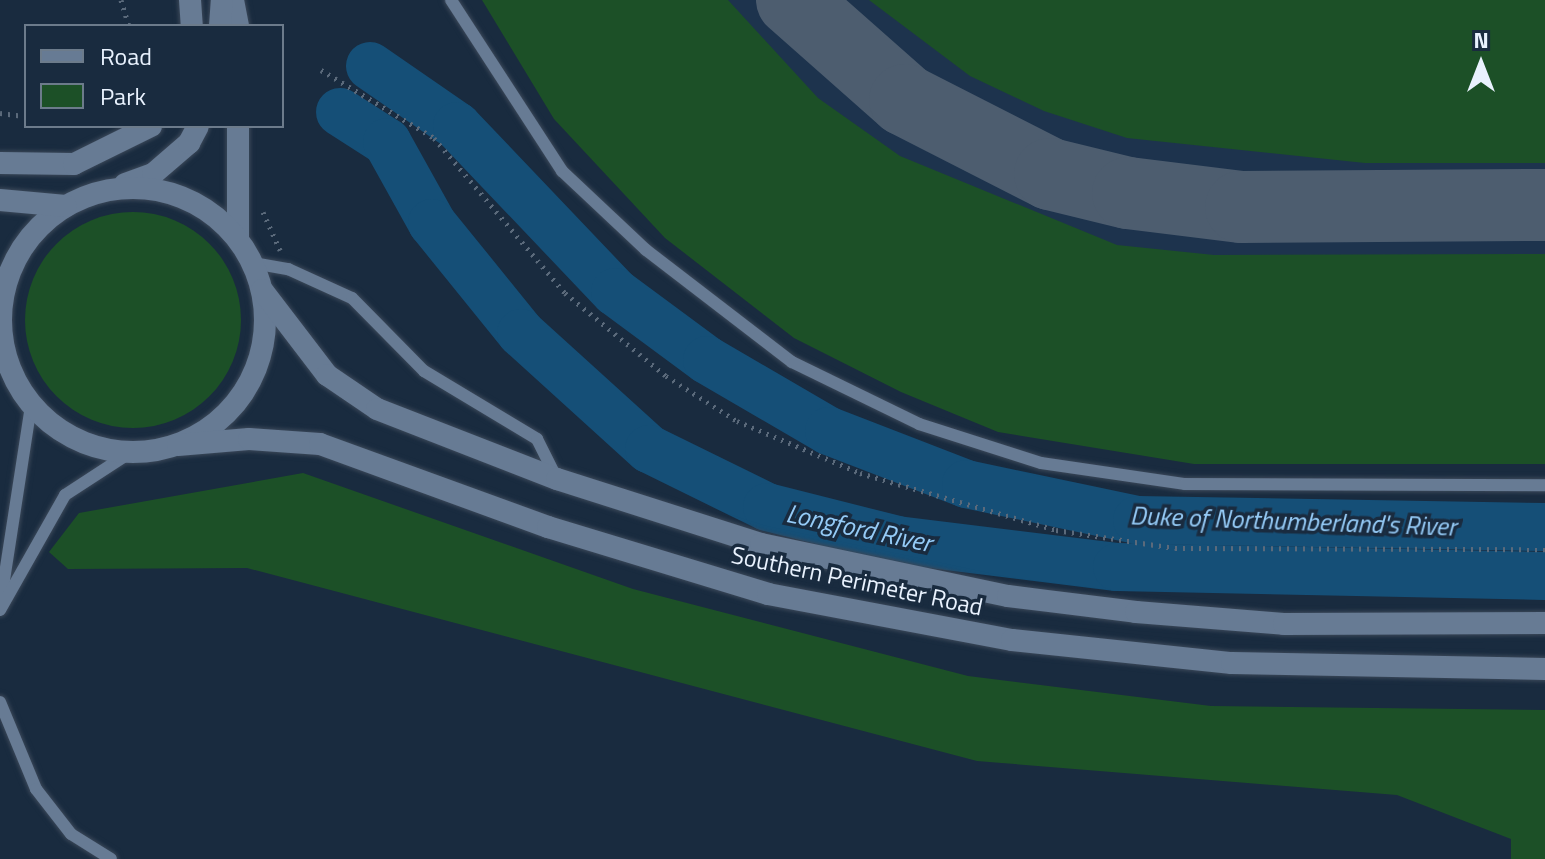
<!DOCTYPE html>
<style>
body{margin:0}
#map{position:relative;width:1545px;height:859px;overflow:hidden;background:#192b3f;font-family:"Titillium Web",sans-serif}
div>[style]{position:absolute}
.built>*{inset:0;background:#1d334d}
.green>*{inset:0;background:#1c5027}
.round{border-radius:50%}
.river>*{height:48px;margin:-24px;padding:0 24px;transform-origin:24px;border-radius:24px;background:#154f77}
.taxiway>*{height:72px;margin:-36px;padding:0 36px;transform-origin:36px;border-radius:36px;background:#4d5d6f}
.path>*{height:5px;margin-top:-2.5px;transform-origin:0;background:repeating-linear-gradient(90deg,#5b6a7b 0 2px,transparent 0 8px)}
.roads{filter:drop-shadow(0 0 2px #3b4859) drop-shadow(0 0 2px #3b4859)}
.service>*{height:12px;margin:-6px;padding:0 6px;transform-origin:6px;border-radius:6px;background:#677b94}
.tertiary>*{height:22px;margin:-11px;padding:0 11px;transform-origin:11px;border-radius:11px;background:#677b94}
.tertiary>.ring{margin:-11px;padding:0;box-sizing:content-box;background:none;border:22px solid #677b94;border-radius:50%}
span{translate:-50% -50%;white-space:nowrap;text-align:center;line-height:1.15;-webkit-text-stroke:7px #192b3f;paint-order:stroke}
.street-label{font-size:24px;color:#e9f2fe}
.water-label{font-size:26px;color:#95cbf7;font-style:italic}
.legend{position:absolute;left:24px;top:24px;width:260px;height:104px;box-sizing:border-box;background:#192b3f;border:2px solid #6c7b8b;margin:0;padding:10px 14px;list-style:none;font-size:24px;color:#e9f2fe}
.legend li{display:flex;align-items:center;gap:16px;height:40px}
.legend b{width:40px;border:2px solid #6c7b8b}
.north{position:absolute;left:1441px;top:24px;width:80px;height:80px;-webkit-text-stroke:6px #192b3f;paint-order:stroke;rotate:0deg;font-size:22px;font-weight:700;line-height:32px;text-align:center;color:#e9f2fe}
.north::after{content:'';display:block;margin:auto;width:28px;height:36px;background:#e9f2fe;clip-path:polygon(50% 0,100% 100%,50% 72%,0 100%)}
</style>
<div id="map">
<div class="built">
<i style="clip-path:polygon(490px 0,1545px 0,1545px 443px)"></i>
</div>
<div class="green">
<i style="clip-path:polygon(482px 0,728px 0,818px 98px,900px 156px,1117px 245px,1214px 255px,1545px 254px,1545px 464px,1194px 464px,998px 432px,901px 392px,794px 338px,665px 238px,554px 119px)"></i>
<i style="clip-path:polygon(869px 0,1545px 0,1545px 163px,1365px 163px,1127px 138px,1044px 111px,970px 76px)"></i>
<i class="round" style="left:25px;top:212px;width:216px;height:216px"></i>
<i style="clip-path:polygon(303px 473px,633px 589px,968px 676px,1211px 706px,1545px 710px,1545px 859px,1511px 859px,1511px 839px,1397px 795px,977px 761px,247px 568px,68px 569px,49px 552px,79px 513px)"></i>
</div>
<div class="river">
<i style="left:370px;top:66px;width:106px;rotate:34.6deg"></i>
<i style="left:457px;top:126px;width:229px;rotate:46.4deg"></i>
<i style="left:615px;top:292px;width:114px;rotate:36.5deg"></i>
<i style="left:707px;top:360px;width:141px;rotate:30.2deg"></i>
<i style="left:829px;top:431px;width:147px;rotate:21.1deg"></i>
<i style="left:966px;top:484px;width:175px;rotate:11.9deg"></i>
<i style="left:1137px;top:520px;width:408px;rotate:1deg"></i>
<i style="left:340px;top:112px;width:56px;rotate:32.6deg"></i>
<i style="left:387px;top:142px;width:93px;rotate:60.9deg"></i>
<i style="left:432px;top:223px;width:141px;rotate:51deg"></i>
<i style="left:521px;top:333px;width:173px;rotate:42.2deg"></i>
<i style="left:649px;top:449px;width:131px;rotate:26.2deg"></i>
<i style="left:767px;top:507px;width:134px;rotate:14.2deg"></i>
<i style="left:897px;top:540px;width:222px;rotate:7deg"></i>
<i style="left:1117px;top:567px;width:428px;rotate:1.2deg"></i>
</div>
<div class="taxiway">
<i style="left:792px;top:0;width:151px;rotate:41.5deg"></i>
<i style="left:905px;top:100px;width:163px;rotate:27deg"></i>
<i style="left:1050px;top:174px;width:80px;rotate:13.7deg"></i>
<i style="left:1128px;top:193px;width:114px;rotate:7.1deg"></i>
<i style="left:1241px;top:207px;width:304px;rotate:-0.4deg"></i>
</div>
<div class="path">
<i style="left:121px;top:0;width:27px;rotate:73deg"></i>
<i style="left:321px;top:70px;width:132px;rotate:31deg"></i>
<i style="left:434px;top:138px;width:203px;rotate:49.8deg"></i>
<i style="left:565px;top:293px;width:131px;rotate:39.4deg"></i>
<i style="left:666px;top:376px;width:84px;rotate:32.4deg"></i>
<i style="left:737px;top:421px;width:134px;rotate:22.9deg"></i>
<i style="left:860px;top:473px;width:204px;rotate:16.2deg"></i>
<i style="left:1056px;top:530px;width:120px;rotate:8.6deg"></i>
<i style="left:1175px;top:548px;width:370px;rotate:0.2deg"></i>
<i style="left:0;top:113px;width:26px;rotate:7deg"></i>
<i style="left:263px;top:212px;width:42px;rotate:65.9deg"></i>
</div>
<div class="roads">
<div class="service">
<i style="left:451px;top:0;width:204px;rotate:57deg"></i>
<i style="left:562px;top:171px;width:115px;rotate:43.2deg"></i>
<i style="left:646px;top:250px;width:184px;rotate:37.5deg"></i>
<i style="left:792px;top:362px;width:141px;rotate:26deg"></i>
<i style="left:919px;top:424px;width:128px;rotate:17.7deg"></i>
<i style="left:1041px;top:463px;width:146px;rotate:8.3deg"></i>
<i style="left:1185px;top:484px;width:360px;rotate:0.2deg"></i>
<i style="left:253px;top:263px;width:36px;rotate:10deg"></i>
<i style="left:288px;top:269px;width:70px;rotate:24.4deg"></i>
<i style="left:352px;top:298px;width:103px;rotate:45.4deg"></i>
<i style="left:424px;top:371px;width:132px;rotate:31deg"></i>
<i style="left:537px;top:439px;width:45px;rotate:63.4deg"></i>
<i style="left:0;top:606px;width:203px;rotate:-81.2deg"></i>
<i style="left:0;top:610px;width:132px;rotate:-60.5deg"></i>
<i style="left:65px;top:495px;width:79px;rotate:-33.1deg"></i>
<i style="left:0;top:702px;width:94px;rotate:67.5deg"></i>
<i style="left:36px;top:789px;width:57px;rotate:52.1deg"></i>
<i style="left:71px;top:834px;width:47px;rotate:32deg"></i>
</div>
<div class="tertiary">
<i style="left:190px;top:0;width:26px;rotate:86deg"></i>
<i style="left:233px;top:0;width:26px;rotate:79deg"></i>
<i style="left:220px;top:26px;width:26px;rotate:-86deg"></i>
<i style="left:238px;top:126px;width:113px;rotate:90deg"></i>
<i style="left:0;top:163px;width:74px;rotate:0.8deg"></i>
<i style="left:74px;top:164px;width:86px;rotate:-26.3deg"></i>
<i style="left:125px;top:184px;width:30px;rotate:-20deg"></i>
<i style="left:153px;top:174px;width:48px;rotate:-40.7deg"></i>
<i style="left:189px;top:143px;width:19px;rotate:-62deg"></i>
<i class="ring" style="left:1px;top:188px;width:242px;height:242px"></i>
<i style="left:0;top:200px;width:66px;rotate:5.2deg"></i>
<i style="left:262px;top:290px;width:107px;rotate:52.6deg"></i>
<i style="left:327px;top:375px;width:60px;rotate:34.2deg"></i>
<i style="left:377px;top:409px;width:193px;rotate:21.3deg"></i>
<i style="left:557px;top:479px;width:214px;rotate:17.7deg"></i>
<i style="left:761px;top:544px;width:252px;rotate:11.9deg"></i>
<i style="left:1008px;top:596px;width:129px;rotate:7.1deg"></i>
<i style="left:1136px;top:612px;width:148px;rotate:4.6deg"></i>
<i style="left:1284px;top:624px;width:261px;rotate:-0.2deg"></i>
<i style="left:178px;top:445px;width:71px;rotate:-4.8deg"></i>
<i style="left:249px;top:439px;width:71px;rotate:4deg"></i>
<i style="left:320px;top:444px;width:243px;rotate:20deg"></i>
<i style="left:548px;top:527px;width:230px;rotate:16.9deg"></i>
<i style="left:768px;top:594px;width:248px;rotate:10.7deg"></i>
<i style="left:1012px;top:640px;width:221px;rotate:6deg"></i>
<i style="left:1232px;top:663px;width:313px;rotate:1.1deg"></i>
</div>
</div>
<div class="street-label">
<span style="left:857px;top:581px;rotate:12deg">Southern Perimeter Road</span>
</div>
<div class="water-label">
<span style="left:1293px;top:521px;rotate:2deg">Duke of Northumberland's River</span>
<span style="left:859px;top:528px;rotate:12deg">Longford River</span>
</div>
<ul class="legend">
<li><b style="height:10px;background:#677b94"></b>Road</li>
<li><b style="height:22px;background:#1c5027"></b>Park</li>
</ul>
<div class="north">N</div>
</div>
